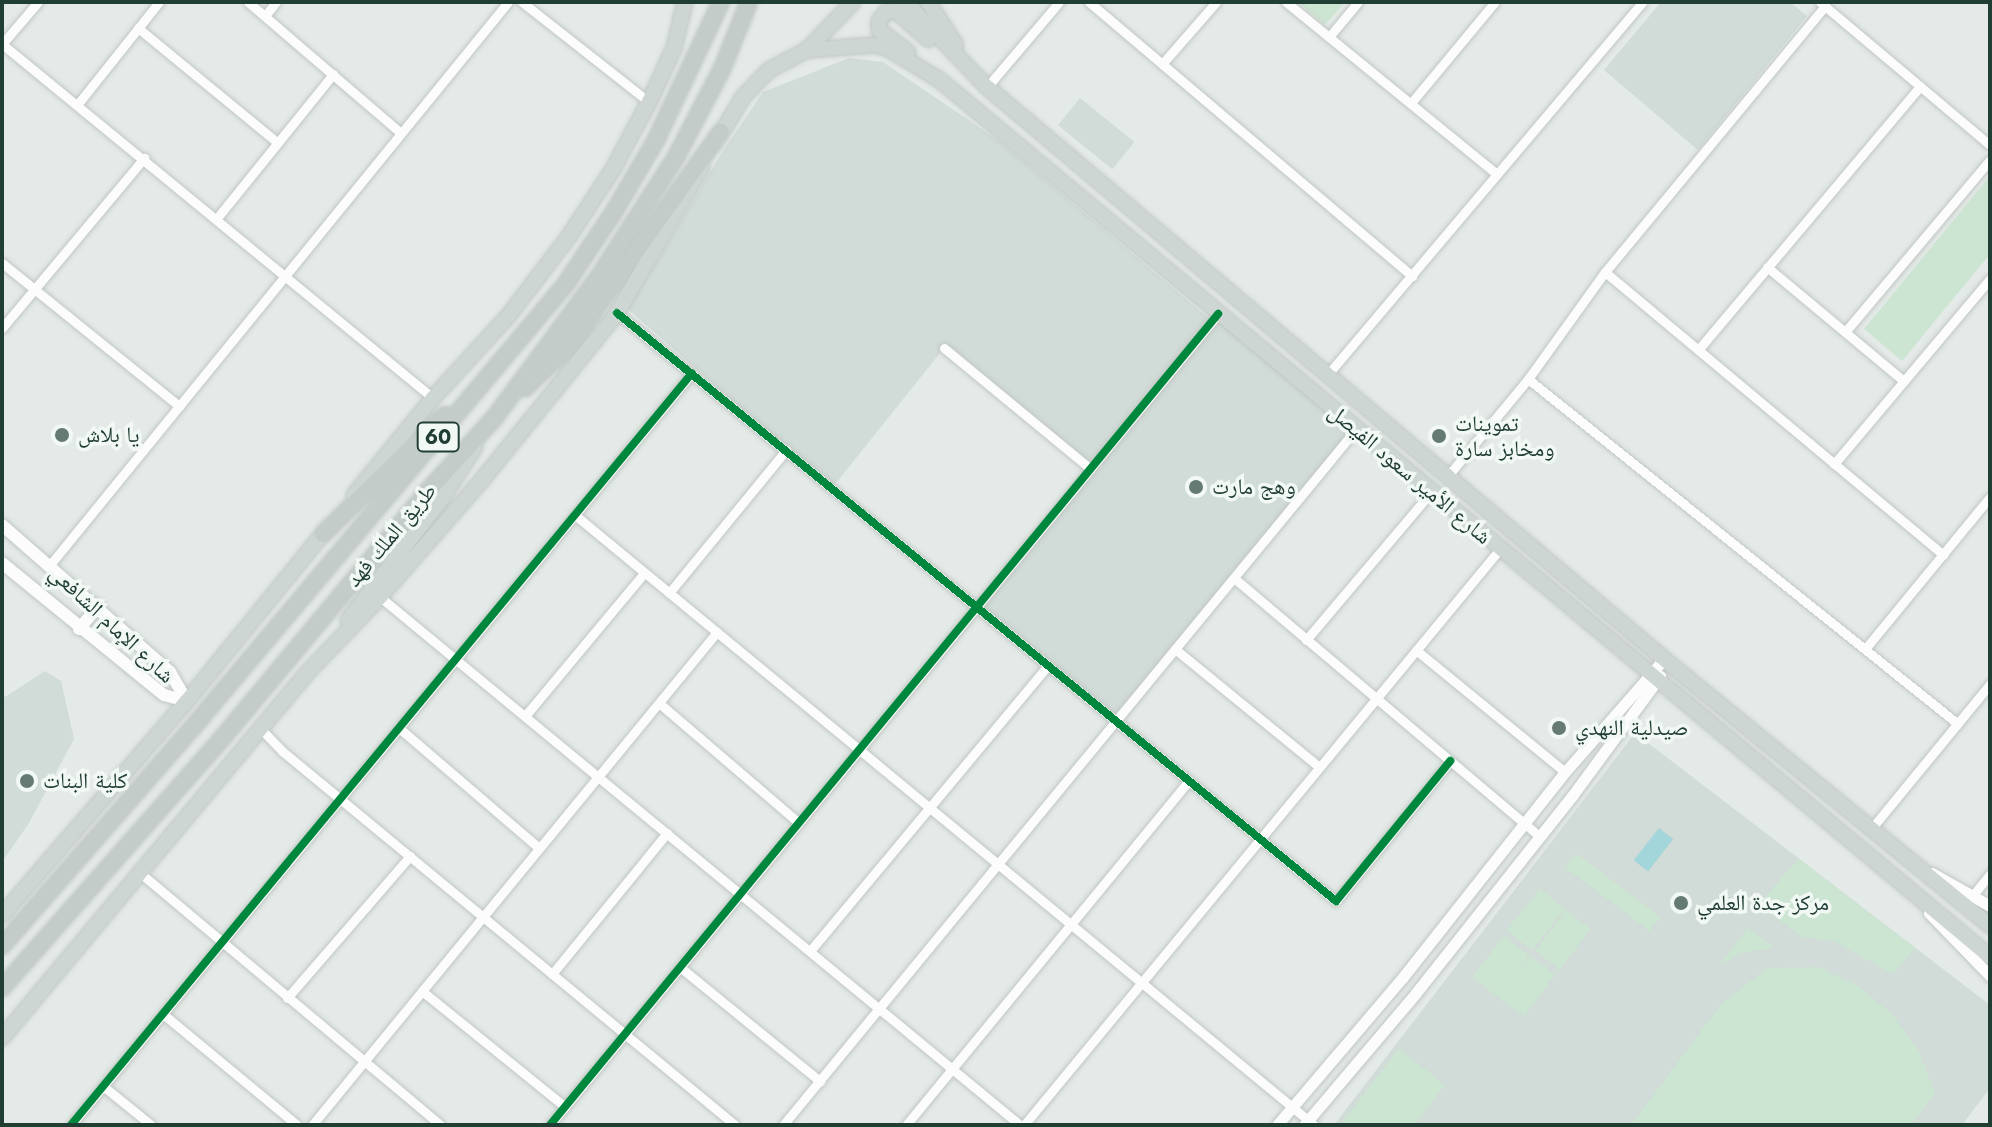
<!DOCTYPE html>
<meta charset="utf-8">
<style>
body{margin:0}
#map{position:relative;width:1992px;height:1127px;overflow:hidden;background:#e4eae7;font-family:Jost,"Noto Naskh Arabic",sans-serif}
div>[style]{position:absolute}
.built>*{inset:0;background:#d1dbd7;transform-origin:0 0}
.green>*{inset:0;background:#cce4d2;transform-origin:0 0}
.water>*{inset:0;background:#a3d6da;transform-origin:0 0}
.roads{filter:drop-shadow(0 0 2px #c1c7c4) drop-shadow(0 0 2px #c1c7c4)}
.minor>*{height:9px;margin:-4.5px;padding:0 4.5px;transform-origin:4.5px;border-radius:4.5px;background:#fbfcfb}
.tertiary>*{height:11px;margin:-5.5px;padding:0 5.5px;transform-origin:5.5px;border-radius:5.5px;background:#fbfcfb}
.secondary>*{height:12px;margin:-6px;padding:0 6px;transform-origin:6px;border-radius:6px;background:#fbfcfb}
.primary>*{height:14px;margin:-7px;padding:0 7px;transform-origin:7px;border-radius:7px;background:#cdd6d3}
.trunk>*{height:16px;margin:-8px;padding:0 8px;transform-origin:8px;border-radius:8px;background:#c4ccca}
.cycleway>*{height:8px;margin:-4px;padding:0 4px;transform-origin:4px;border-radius:4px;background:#00873e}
.dots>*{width:22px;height:22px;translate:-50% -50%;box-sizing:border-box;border:4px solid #f2f9f5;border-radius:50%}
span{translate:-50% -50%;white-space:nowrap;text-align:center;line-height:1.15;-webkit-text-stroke:7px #f2f9f5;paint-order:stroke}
.shield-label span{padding:2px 6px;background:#f2f9f5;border:2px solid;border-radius:6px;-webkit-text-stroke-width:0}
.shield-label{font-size:20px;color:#213e35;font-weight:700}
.poi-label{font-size:22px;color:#213e35}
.left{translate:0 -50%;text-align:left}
.street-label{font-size:22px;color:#213e35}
.frame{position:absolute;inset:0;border:4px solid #213e35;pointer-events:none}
</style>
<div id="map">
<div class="built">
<i style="clip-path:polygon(1661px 2px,1790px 2px,1807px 16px,1698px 150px,1604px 70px)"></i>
<i style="clip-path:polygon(849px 58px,883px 62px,998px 140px,1212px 321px,1218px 314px,1357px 428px,1116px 721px,977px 607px,1091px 469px,944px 348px,832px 488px,628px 309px,721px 154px,763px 92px)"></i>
<i style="left:1080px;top:98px;width:70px;height:35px;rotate:39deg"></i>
<i style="clip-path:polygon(45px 671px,61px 681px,74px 739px,29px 823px,2px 862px,2px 694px,5px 697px)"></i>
<i style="clip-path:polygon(1635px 733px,1990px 1005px,1990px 1088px,1962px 1125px,1334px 1125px)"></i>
</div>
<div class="green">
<i style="clip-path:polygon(1298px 2px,1345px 2px,1325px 25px)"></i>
<i style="clip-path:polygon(1990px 176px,1990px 254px,1902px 361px,1864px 329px)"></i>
<i style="left:1576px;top:853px;width:106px;height:18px;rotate:37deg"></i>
<i style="clip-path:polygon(1799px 859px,1915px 948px,1893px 974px,1835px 942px,1802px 937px,1758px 904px)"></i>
<i style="left:1540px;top:889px;width:32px;height:53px;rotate:39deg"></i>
<i style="left:1566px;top:910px;width:31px;height:51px;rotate:37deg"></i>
<i style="clip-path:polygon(1748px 927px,1774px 948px,1741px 953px,1719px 966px)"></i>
<i style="clip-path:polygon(1504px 936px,1529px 955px,1514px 977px,1530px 956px,1555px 975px,1524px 1017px,1472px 977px)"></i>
<i style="clip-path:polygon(1819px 967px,1858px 986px,1892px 1014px,1919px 1051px,1935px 1093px,1911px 1125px,1631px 1125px,1722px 1003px,1768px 968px)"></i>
<i style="clip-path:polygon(1399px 1049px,1445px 1085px,1414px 1125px,1346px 1125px,1342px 1122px)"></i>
</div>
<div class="water">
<i style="left:1659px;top:828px;width:18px;height:41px;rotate:38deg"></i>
</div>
<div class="roads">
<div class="minor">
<i style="left:248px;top:2px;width:201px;rotate:40.6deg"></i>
<i style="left:522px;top:2px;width:162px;rotate:38.2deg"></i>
<i style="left:1089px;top:2px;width:424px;rotate:40.3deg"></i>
<i style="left:1286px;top:2px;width:272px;rotate:39.2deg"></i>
<i style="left:1820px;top:2px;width:222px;rotate:40.1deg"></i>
<i style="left:265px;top:16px;width:18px;rotate:-52deg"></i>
<i style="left:138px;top:28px;width:181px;rotate:39.4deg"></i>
<i style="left:1329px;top:37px;width:45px;rotate:-50.4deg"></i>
<i style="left:2px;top:44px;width:558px;rotate:39.4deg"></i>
<i style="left:2px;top:44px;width:55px;rotate:-49.4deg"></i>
<i style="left:1162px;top:64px;width:82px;rotate:-48.9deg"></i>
<i style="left:987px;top:87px;width:111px;rotate:-49.7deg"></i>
<i style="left:1411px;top:103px;width:131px;rotate:-50.3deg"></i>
<i style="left:77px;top:105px;width:132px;rotate:-51.5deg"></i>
<i style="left:217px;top:218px;width:185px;rotate:-51.1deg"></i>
<i style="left:2px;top:263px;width:228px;rotate:38.9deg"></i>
<i style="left:1767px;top:267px;width:178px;rotate:39.8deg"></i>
<i style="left:1605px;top:272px;width:441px;rotate:39.9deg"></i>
<i style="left:617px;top:313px;width:929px;rotate:39.28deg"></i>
<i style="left:1336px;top:901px;width:181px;rotate:-50.8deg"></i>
<i style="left:2px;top:328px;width:222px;rotate:-50.1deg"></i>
<i style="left:1845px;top:332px;width:225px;rotate:-49.9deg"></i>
<i style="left:944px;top:348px;width:190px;rotate:39.5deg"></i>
<i style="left:1698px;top:350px;width:345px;rotate:-49.9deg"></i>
<i style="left:1329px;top:373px;width:485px;rotate:-49.8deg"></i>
<i style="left:1528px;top:379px;width:551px;rotate:38.74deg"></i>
<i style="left:1834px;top:464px;width:242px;rotate:-49.9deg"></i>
<i style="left:1447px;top:477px;width:127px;rotate:-50.4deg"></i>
<i style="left:1528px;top:379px;width:132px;rotate:-54.3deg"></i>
<i style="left:1605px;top:272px;width:345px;rotate:-50.4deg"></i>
<i style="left:575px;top:515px;width:958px;rotate:39.54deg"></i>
<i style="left:49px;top:566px;width:727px;rotate:-50.86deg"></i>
<i style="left:1234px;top:578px;width:401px;rotate:40.2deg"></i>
<i style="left:669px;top:593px;width:185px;rotate:-50.7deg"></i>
<i style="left:380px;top:597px;width:830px;rotate:39.52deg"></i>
<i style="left:1306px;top:640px;width:194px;rotate:-49.8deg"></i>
<i style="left:1175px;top:649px;width:186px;rotate:39.3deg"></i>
<i style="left:1865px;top:649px;width:197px;rotate:-50.6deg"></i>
<i style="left:1416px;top:650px;width:193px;rotate:39.3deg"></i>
<i style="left:659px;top:703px;width:184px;rotate:40.6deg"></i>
<i style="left:525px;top:716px;width:186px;rotate:-50.2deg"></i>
<i style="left:399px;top:728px;width:184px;rotate:40.6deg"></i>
<i style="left:261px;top:729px;width:30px;rotate:46deg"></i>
<i style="left:282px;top:751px;width:587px;rotate:39.54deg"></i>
<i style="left:1871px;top:829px;width:188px;rotate:-50.6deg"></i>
<i style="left:139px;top:872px;width:393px;rotate:40deg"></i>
<i style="left:1973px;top:895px;width:27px;rotate:-51deg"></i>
<i style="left:810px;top:951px;width:372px;rotate:-50.2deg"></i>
<i style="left:680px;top:967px;width:181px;rotate:39.2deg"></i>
<i style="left:552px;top:974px;width:182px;rotate:-50.8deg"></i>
<i style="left:422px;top:991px;width:184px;rotate:39deg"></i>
<i style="left:287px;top:998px;width:188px;rotate:-49.1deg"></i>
<i style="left:163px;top:1014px;width:174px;rotate:39.6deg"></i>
<i style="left:103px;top:1086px;width:62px;rotate:39.1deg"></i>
<i style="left:71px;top:1125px;width:975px;rotate:-50.45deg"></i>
<i style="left:312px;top:1125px;width:638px;rotate:-50.6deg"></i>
<i style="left:550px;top:1125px;width:1051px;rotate:-50.52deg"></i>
<i style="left:783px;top:1125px;width:903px;rotate:-50.53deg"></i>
<i style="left:906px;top:1125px;width:445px;rotate:-50.6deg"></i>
<i style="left:1024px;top:1125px;width:746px;rotate:-50.44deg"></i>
</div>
<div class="tertiary">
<i style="left:1932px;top:873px;width:67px;rotate:29.6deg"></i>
<i style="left:1929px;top:913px;width:88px;rotate:45.9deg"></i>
<i style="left:1277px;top:1125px;width:194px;rotate:-49.6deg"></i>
<i style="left:1403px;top:977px;width:261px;rotate:-51.7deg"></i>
<i style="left:1565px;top:772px;width:150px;rotate:-48.8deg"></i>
<i style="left:1304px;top:1125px;width:172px;rotate:-49.7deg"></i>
<i style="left:1415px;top:994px;width:253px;rotate:-51.6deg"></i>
<i style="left:1572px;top:796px;width:149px;rotate:-53.7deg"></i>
</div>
<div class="secondary">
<i style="left:2px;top:525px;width:223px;rotate:41.2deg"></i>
<i style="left:170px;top:672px;width:34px;rotate:60deg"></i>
<i style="left:2px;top:563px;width:209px;rotate:39.2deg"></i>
<i style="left:164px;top:695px;width:24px;rotate:15deg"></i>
<i style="left:79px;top:629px;width:30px;rotate:-50deg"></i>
</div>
<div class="primary">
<i style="left:906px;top:2px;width:117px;rotate:46.4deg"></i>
<i style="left:987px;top:87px;width:886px;rotate:40.19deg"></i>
<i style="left:1664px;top:659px;width:421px;rotate:39.3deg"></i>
<i style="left:928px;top:2px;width:51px;rotate:56.9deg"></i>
<i style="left:807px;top:50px;width:68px;rotate:-4.2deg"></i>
<i style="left:875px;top:45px;width:12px;rotate:14deg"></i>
<i style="left:887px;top:48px;width:63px;rotate:31.4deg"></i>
<i style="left:941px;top:81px;width:1367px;rotate:39.86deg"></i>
<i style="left:908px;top:52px;width:36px;rotate:-143deg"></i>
<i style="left:879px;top:30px;width:9px;rotate:-90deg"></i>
<i style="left:879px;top:21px;width:11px;rotate:-52deg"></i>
<i style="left:886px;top:12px;width:10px;rotate:-6deg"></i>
<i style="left:896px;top:11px;width:43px;rotate:41.2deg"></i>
<i style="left:716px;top:142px;width:52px;rotate:-59deg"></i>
<i style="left:743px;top:97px;width:37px;rotate:-46deg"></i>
<i style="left:769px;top:70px;width:43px;rotate:-27.8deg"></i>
<i style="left:807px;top:50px;width:66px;rotate:-46.2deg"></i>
<i style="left:354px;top:495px;width:125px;rotate:-50.8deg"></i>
<i style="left:433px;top:398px;width:113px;rotate:-47.5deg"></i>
<i style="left:509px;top:315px;width:101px;rotate:-52.7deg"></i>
<i style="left:570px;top:235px;width:79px;rotate:-56.9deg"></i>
<i style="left:613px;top:169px;width:76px;rotate:-61.8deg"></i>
<i style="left:649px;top:102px;width:60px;rotate:-65.2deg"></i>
<i style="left:674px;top:48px;width:47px;rotate:-76.6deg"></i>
<i style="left:348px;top:620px;width:155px;rotate:-52.3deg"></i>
<i style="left:443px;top:497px;width:59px;rotate:-57.4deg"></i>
<i style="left:2px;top:915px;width:283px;rotate:-49.2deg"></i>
<i style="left:187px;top:701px;width:225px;rotate:-50.9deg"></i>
<i style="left:2px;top:1038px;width:474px;rotate:-50.1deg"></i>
<i style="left:306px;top:674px;width:107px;rotate:-46.1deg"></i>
<i style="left:380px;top:597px;width:155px;rotate:-48.9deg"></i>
<i style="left:482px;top:480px;width:215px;rotate:-51deg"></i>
<i style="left:617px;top:313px;width:169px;rotate:-59.8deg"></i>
</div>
<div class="trunk">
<i style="left:525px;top:388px;width:59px;rotate:-43.6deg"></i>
<i style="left:568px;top:347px;width:264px;rotate:-54.6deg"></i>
<i style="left:323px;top:534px;width:170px;rotate:-44.3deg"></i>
<i style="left:2px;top:946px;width:300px;rotate:-48.9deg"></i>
<i style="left:199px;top:720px;width:568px;rotate:-49.92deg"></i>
<i style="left:565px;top:285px;width:90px;rotate:-56.3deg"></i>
<i style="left:615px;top:210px;width:81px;rotate:-59.6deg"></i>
<i style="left:656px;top:140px;width:153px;rotate:-64.8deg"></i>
<i style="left:2px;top:988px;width:336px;rotate:-48.6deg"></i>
<i style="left:224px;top:736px;width:317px;rotate:-50.2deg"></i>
<i style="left:427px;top:492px;width:101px;rotate:-47.8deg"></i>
<i style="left:495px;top:417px;width:173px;rotate:-53.5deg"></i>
<i style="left:598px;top:278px;width:144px;rotate:-57.2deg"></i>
<i style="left:676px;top:157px;width:99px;rotate:-62.4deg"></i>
<i style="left:722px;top:69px;width:72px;rotate:-68.1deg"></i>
</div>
</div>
<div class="cycleway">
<i style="left:617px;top:313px;width:929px;rotate:39.28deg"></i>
<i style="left:1336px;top:901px;width:181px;rotate:-50.8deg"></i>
<i style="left:71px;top:1125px;width:975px;rotate:-50.45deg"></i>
<i style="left:550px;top:1125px;width:1051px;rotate:-50.52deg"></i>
</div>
<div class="dots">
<i style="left:62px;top:435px;background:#657a73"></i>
<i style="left:1439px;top:436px;background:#657a73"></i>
<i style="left:1196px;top:487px;background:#657a73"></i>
<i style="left:1559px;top:728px;background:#657a73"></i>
<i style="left:27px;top:781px;background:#657a73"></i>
<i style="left:1681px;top:903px;background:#657a73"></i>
</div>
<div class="shield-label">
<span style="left:438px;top:437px">60</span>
</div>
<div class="poi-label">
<span class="left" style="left:1455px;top:436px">تموينات<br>ومخابز سارة</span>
<span class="left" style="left:78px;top:435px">يا بلاش</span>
<span class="left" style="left:1212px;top:487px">وهج مارت</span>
<span class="left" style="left:1575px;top:728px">صيدلية النهدي</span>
<span class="left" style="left:43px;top:781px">كلية البنات</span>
<span class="left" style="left:1697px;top:903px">مركز جدة العلمي</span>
</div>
<div class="street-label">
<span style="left:1410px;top:474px;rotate:40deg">شارع الأمير سعود الفيصل</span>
<span style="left:391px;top:535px;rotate:-50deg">طريق الملك فهد</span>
<span style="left:112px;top:624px;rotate:43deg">شارع الإمام الشافعي</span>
</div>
<div class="frame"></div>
</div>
